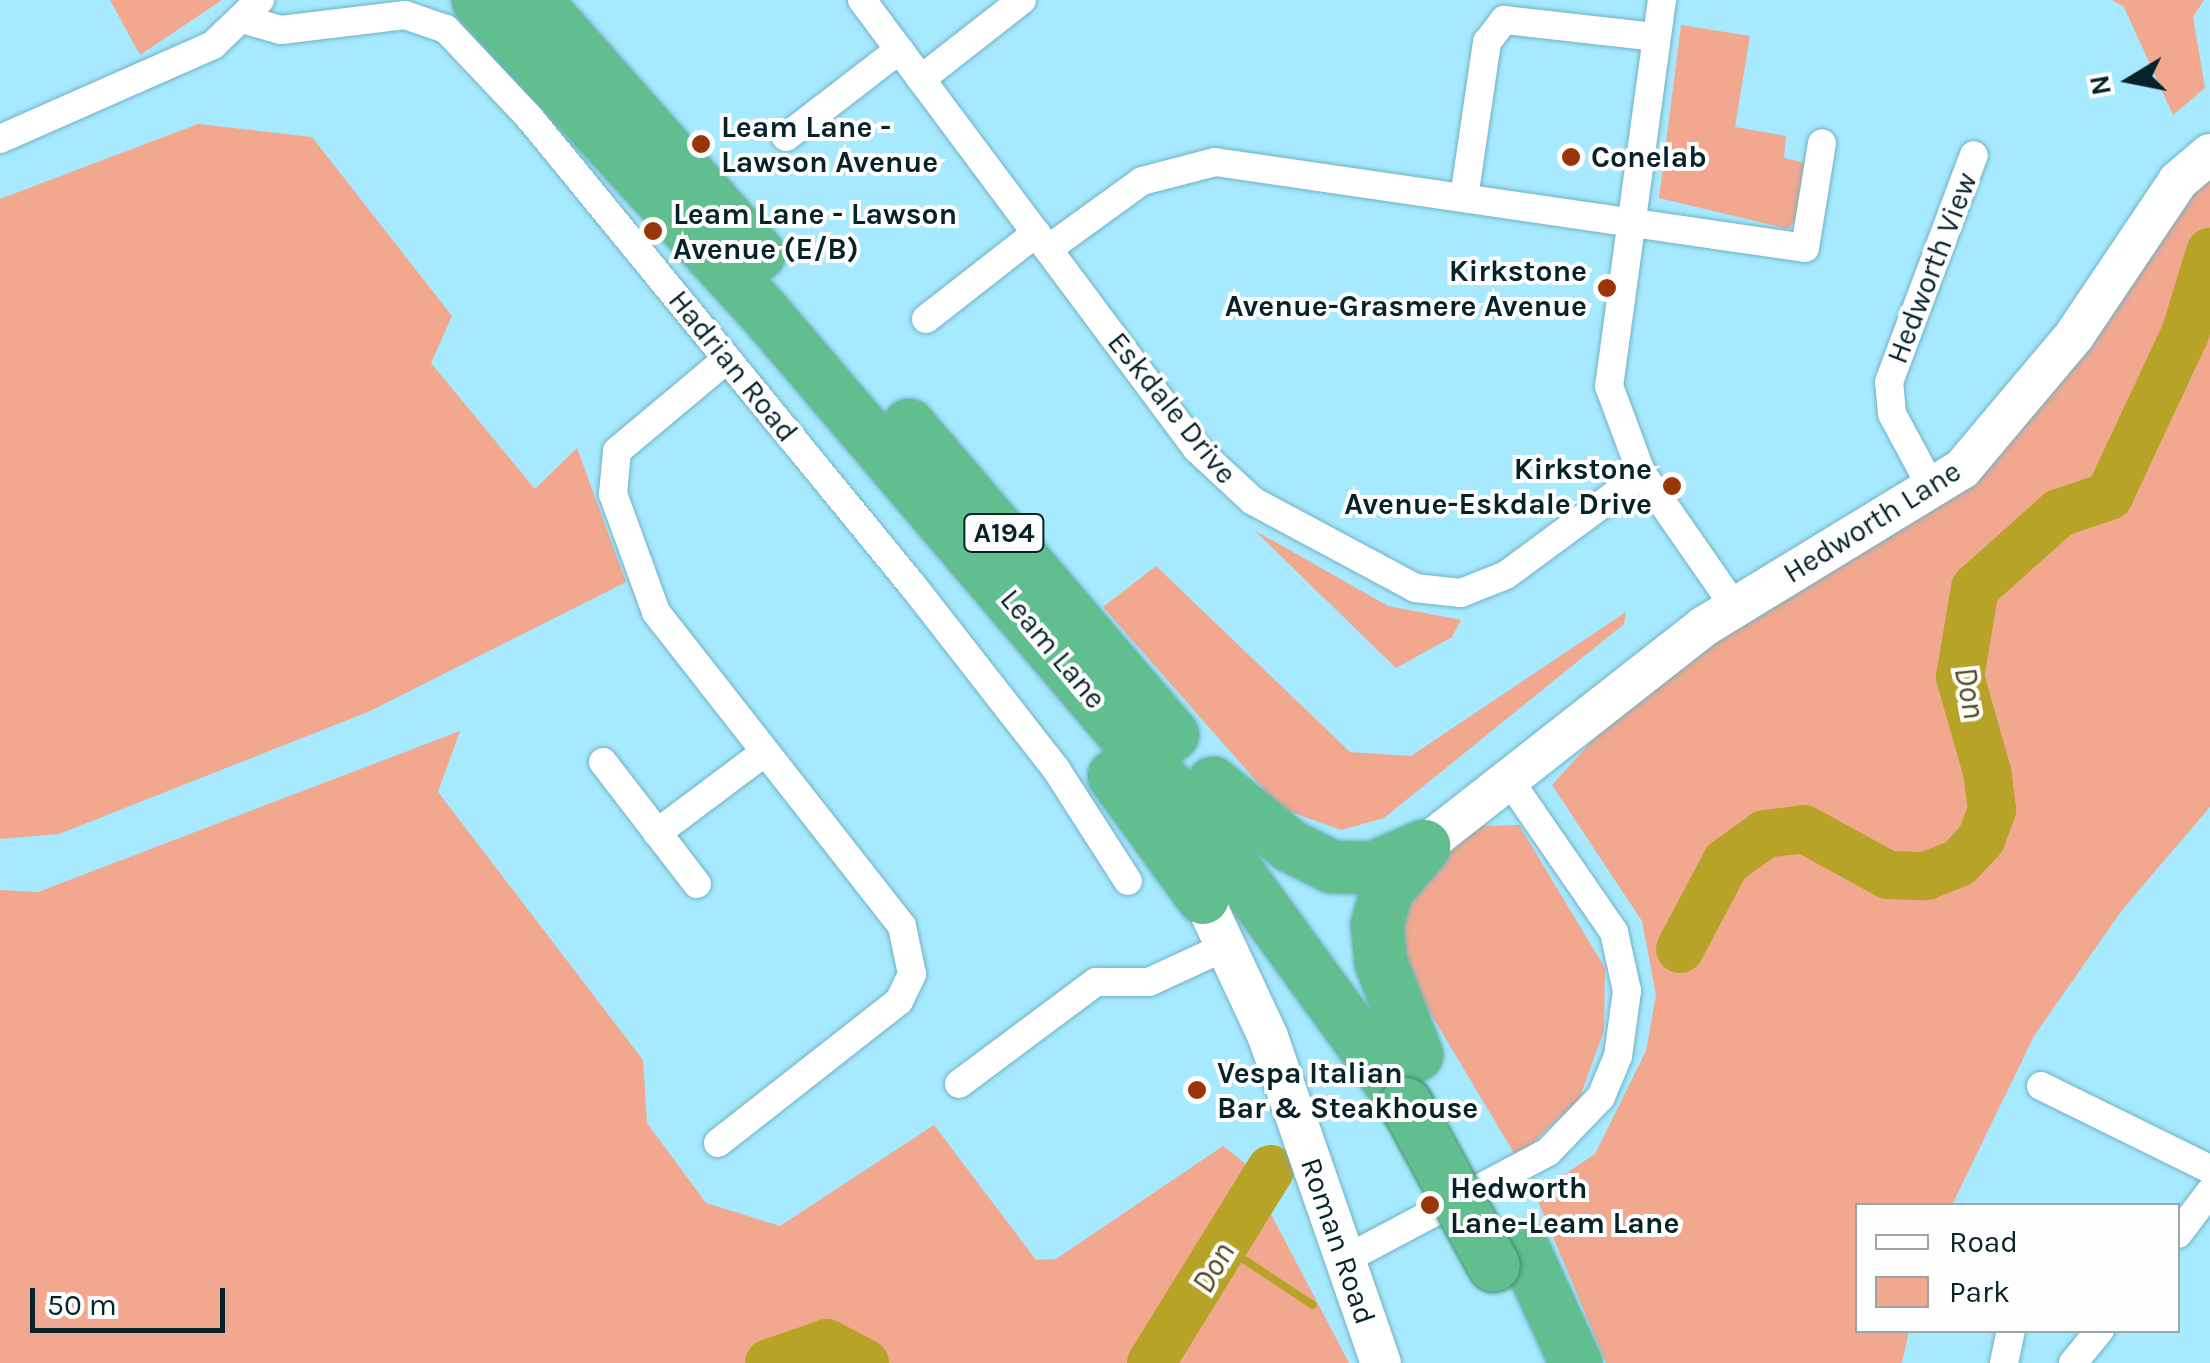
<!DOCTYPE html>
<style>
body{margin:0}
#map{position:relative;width:2210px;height:1363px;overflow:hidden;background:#a7e9fe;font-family:Karla,sans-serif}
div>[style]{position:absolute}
.green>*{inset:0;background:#f1a88f}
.stream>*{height:8px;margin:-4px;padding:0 4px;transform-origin:4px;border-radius:4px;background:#b7a327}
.river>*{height:48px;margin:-24px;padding:0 24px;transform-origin:24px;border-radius:24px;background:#b7a327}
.roads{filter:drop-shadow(0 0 2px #71b1c5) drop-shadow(0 0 2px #71b1c5)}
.street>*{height:28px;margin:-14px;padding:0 14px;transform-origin:14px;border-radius:14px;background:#fff}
.secondary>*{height:40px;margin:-20px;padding:0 20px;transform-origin:20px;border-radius:20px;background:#fff}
.highway>*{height:52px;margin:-26px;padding:0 26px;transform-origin:26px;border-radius:26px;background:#60be8f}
.bridges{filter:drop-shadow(0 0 2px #41886c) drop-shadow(0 0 2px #41886c)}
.highway-bridge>*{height:52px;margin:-26px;padding:0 26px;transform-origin:26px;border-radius:26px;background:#60be8f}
.dots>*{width:28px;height:28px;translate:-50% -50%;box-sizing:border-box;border:5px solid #fefefe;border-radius:50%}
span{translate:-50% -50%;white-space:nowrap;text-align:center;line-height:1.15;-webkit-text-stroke:8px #fefefe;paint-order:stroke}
.shield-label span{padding:2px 8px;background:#fefefe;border:2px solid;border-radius:8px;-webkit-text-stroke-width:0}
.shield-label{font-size:28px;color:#07232a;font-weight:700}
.poi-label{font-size:30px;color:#07232a;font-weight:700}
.left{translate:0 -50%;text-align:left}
.right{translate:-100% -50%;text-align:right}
.street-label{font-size:30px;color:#07232a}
.water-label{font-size:32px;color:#524a1b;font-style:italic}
.legend{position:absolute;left:1855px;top:1203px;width:325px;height:130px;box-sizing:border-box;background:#fefefe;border:2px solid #9ba6a9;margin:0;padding:12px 18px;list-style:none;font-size:30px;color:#07232a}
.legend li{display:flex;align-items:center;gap:20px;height:50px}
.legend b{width:50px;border:2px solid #9ba6a9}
.north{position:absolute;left:2080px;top:30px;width:100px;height:100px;-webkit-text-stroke:8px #fefefe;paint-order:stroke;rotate:260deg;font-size:28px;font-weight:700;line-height:40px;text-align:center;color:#07232a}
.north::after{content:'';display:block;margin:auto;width:35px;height:45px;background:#07232a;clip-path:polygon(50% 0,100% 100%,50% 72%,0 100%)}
.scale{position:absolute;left:30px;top:1288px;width:195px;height:45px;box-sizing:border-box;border:5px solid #07232a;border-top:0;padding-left:12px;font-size:30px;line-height:35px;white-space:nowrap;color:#07232a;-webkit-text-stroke:8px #fefefe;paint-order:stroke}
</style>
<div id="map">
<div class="green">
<i style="clip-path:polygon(110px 0,222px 0,140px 55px)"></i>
<i style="clip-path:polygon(2112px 0,2204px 0,2193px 17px,2205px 88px,2173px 115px,2124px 7px)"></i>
<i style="clip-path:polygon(1681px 25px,1750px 36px,1735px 127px,1786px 136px,1784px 158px,1805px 163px,1801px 214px,1788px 229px,1659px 198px)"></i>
<i style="clip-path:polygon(198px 124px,312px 137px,452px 316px,431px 363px,535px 489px,577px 448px,626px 582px,368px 712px,59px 834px,0 839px,0 199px)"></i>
<i style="clip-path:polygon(2210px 173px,2210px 807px,2122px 910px,2034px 1036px,1952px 1205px,1858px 1206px,1858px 1330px,1909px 1331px,1902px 1363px,1606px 1363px,1535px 1194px,1595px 1154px,1646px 1051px,1656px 995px,1642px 921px,1552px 785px,1601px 731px,1750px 617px,1924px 514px)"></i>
<i style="clip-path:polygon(1254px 530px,1388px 606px,1461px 620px,1452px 637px,1396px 668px)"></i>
<i style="clip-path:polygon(1156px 566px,1350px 752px,1411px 756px,1626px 612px,1624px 624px,1384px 818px,1341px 830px,1280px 808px,1103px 607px)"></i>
<i style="clip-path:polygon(460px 731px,438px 792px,643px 1060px,647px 1123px,706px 1203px,780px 1226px,934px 1125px,1036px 1260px,1056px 1259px,1223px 1146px,1271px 1184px,1261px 1195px,1349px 1363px,0 1363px,0 890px,38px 892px)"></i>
<i style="clip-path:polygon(1519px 825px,1605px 968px,1604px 1031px,1579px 1099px,1517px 1158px,1392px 949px,1415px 876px,1477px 826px)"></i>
</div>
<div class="stream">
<i style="left:1225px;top:1247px;width:105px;rotate:33.4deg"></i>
</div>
<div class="river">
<i style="left:1680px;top:949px;width:98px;rotate:-62.1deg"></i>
<i style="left:1726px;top:862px;width:48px;rotate:-35.7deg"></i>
<i style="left:1765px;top:834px;width:39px;rotate:-7deg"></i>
<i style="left:1804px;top:829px;width:96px;rotate:28.7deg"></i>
<i style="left:1888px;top:875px;width:38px;rotate:2deg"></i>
<i style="left:1926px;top:876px;width:35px;rotate:-22deg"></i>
<i style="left:1959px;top:863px;width:33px;rotate:-47deg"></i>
<i style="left:1981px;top:839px;width:31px;rotate:-69deg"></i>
<i style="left:1992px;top:810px;width:35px;rotate:-97deg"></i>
<i style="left:1988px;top:775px;width:102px;rotate:-105.9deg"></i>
<i style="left:1960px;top:677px;width:90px;rotate:-80.4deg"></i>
<i style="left:1975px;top:588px;width:113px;rotate:-41.8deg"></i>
<i style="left:2059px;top:513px;width:53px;rotate:-18.8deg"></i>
<i style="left:2109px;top:496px;width:179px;rotate:-64.9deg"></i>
<i style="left:2185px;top:334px;width:86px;rotate:-73deg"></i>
<i style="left:769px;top:1363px;width:61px;rotate:-19deg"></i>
<i style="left:827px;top:1343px;width:43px;rotate:27.8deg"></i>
<i style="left:1151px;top:1363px;width:228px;rotate:-58.3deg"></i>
</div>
<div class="roads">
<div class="street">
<i style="left:862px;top:0;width:560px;rotate:53.27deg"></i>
<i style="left:1197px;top:449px;width:76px;rotate:42.9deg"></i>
<i style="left:1253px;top:501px;width:184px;rotate:28.2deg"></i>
<i style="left:1415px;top:588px;width:46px;rotate:6.2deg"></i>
<i style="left:1461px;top:593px;width:48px;rotate:-21.8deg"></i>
<i style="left:1506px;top:575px;width:170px;rotate:-36.4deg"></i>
<i style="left:1662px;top:0;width:390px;rotate:97.8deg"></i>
<i style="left:1609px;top:386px;width:92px;rotate:69.6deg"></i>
<i style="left:1641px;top:472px;width:165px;rotate:55.2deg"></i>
<i style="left:246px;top:20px;width:36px;rotate:16deg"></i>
<i style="left:281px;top:30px;width:125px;rotate:-6.9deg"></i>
<i style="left:405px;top:15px;width:43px;rotate:18.9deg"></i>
<i style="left:446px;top:29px;width:121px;rotate:46.7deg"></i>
<i style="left:529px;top:117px;width:606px;rotate:50.69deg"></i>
<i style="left:913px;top:586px;width:232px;rotate:52deg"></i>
<i style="left:1056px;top:769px;width:133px;rotate:57.3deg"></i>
<i style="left:921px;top:79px;width:128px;rotate:-38deg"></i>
<i style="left:786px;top:137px;width:143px;rotate:-37.6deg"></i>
<i style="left:0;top:139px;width:233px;rotate:-23.8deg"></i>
<i style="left:213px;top:45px;width:65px;rotate:-43.8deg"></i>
<i style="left:1464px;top:198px;width:158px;rotate:-81.6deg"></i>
<i style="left:1487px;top:42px;width:28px;rotate:-52deg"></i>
<i style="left:1504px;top:20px;width:153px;rotate:6.4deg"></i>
<i style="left:1048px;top:249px;width:116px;rotate:-35.9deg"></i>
<i style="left:1142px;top:181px;width:75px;rotate:-14.6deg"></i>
<i style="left:1215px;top:162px;width:596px;rotate:8.29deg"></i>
<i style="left:1805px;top:248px;width:106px;rotate:-80.8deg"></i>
<i style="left:926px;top:319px;width:140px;rotate:-38deg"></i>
<i style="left:1933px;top:490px;width:86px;rotate:-118.3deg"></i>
<i style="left:1892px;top:414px;width:32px;rotate:-95deg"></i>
<i style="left:1889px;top:382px;width:242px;rotate:-69.5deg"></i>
<i style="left:603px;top:762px;width:154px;rotate:52.4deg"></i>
<i style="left:657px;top:833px;width:135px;rotate:-36.9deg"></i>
<i style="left:959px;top:1084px;width:171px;rotate:-36.7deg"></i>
<i style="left:1096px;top:982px;width:53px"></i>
<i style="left:1149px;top:982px;width:86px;rotate:-24.8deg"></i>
<i style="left:2041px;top:1086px;width:188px;rotate:26.2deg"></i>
<i style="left:718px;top:1143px;width:230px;rotate:-38.1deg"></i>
<i style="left:899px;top:1001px;width:30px;rotate:-64deg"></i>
<i style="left:912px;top:974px;width:49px;rotate:-101.8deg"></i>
<i style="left:902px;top:926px;width:399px;rotate:-128.1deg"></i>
<i style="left:656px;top:612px;width:126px;rotate:-110deg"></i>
<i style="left:613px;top:494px;width:43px;rotate:-84.7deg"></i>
<i style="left:617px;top:451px;width:143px;rotate:-39.9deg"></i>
<i style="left:2178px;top:1234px;width:53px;rotate:-52.7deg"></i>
<i style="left:1344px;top:1260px;width:231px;rotate:-27.9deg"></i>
<i style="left:1548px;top:1152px;width:76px;rotate:-46.1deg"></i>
<i style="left:1601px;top:1097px;width:44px;rotate:-67.5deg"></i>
<i style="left:1618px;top:1056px;width:66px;rotate:-82.1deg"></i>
<i style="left:1627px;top:991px;width:60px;rotate:-102.4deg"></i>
<i style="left:1614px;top:932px;width:185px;rotate:-124.6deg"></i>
<i style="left:2004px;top:1363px;width:34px;rotate:-78deg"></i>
<i style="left:2073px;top:1363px;width:43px;rotate:-50.7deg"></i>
</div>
<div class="secondary">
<i style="left:1424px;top:846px;width:355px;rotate:-38.1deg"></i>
<i style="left:1703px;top:627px;width:303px;rotate:-31.4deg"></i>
<i style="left:1962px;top:469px;width:174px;rotate:-49.9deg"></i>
<i style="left:2074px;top:336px;width:187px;rotate:-56.1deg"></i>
<i style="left:2178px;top:181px;width:42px;rotate:-40.2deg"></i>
<i style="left:1203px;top:898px;width:153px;rotate:64.9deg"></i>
<i style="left:1268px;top:1037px;width:345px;rotate:70.9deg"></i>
</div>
<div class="highway">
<i style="left:478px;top:0;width:423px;rotate:47.5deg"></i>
<i style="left:764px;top:312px;width:694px;rotate:49.56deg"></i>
<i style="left:1214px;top:840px;width:326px;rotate:54deg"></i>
<i style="left:535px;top:0;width:339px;rotate:48.6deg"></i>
<i style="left:909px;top:425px;width:407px;rotate:49.6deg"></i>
<i style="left:1114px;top:776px;width:151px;rotate:53.9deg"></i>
<i style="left:1213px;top:783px;width:99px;rotate:39.3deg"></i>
<i style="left:1290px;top:846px;width:47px;rotate:26.6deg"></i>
<i style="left:1332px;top:867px;width:41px;rotate:1.4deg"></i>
<i style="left:1373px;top:868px;width:56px;rotate:-23.3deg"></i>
<i style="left:1417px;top:1055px;width:99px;rotate:-111.4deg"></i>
<i style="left:1381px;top:963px;width:38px;rotate:-96deg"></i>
<i style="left:1377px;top:925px;width:36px;rotate:-74deg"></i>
<i style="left:1387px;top:890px;width:55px;rotate:-49.4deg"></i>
<i style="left:1523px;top:1248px;width:127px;rotate:65.3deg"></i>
</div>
</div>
<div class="bridges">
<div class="highway-bridge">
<i style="left:1406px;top:1104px;width:184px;rotate:61.5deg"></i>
</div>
</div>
<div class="dots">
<i style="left:701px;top:144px;background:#9a3507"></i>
<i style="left:1571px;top:157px;background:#9a3507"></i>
<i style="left:653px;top:231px;background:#9a3507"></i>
<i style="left:1607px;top:288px;background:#9a3507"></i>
<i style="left:1672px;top:486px;background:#9a3507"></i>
<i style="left:1197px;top:1090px;background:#9a3507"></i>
<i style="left:1430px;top:1205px;background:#9a3507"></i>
</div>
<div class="shield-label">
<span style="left:1004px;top:533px">A194</span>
</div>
<div class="poi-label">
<span class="left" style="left:721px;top:144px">Leam Lane -<br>Lawson Avenue</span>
<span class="left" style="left:1591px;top:157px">Conelab</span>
<span class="left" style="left:673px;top:231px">Leam Lane - Lawson<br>Avenue (E/B)</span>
<span class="right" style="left:1587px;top:288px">Kirkstone<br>Avenue-Grasmere Avenue</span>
<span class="right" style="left:1652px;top:486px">Kirkstone<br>Avenue-Eskdale Drive</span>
<span class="left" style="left:1217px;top:1090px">Vespa Italian<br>Bar &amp; Steakhouse</span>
<span class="left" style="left:1450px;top:1205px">Hedworth<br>Lane-Leam Lane</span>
</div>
<div class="street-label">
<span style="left:1932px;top:268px;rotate:-69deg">Hedworth View</span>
<span style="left:733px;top:366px;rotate:51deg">Hadrian Road</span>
<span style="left:1172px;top:408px;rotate:51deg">Eskdale Drive</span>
<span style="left:1872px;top:522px;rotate:-32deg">Hedworth Lane</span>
<span style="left:1053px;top:649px;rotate:50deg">Leam Lane</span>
<span style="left:1338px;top:1241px;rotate:71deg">Roman Road</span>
</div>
<div class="water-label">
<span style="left:1969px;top:693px;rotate:79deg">Don</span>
<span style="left:1214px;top:1268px;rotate:-60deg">Don</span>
</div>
<ul class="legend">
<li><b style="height:12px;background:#fff"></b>Road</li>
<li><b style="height:28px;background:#f1a88f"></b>Park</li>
</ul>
<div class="north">N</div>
<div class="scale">50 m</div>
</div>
